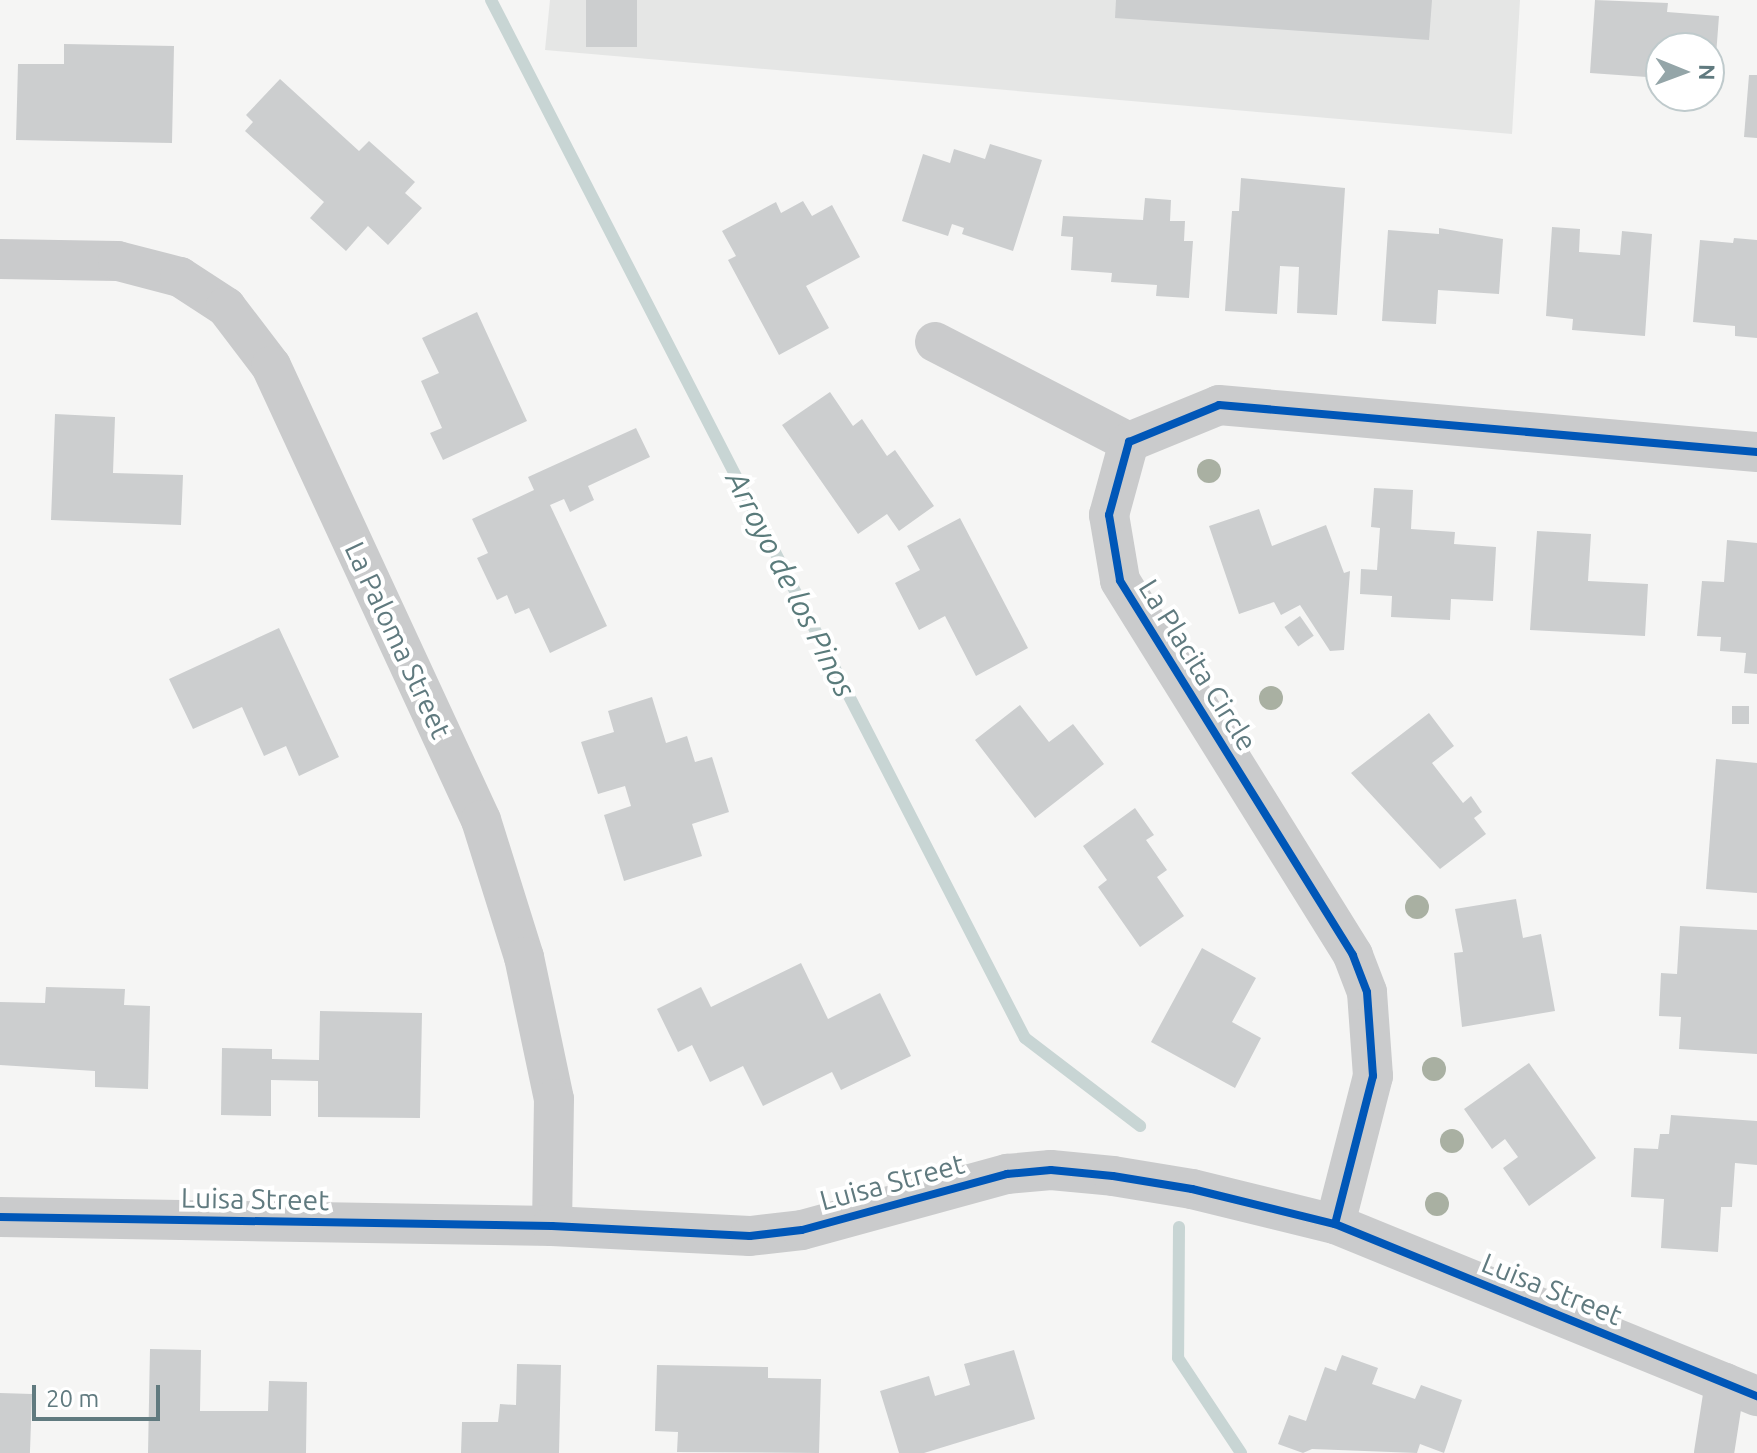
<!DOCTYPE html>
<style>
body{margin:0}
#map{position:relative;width:1757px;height:1453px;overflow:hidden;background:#f5f5f4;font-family:Ubuntu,sans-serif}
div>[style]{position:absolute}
.built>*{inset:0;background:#e5e6e5}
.stream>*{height:12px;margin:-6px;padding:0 6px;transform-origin:6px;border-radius:6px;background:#c8d5d4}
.building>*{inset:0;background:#cccecf;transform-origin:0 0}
.minor>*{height:40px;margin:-20px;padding:0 20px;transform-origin:20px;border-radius:20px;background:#cacbcc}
.cycleway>*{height:8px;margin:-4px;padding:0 4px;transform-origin:4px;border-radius:4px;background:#0057b8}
.trees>*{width:24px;height:24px;margin:-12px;border-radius:50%;background:#a9b0a2}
span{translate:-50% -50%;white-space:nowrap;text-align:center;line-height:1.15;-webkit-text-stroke:8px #fff;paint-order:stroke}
.street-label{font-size:28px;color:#607a7f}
.water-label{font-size:30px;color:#5a7b7b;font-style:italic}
.north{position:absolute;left:1645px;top:32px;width:80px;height:80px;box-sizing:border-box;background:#fff;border:2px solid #bfcacc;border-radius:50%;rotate:91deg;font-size:22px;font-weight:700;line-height:32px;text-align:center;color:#607a7f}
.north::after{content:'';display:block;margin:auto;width:28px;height:36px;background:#94a5a8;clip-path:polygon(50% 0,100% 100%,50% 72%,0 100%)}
.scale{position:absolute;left:32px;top:1385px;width:128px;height:36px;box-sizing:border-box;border:4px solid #607a7f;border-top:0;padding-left:10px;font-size:24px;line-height:28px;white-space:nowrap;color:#607a7f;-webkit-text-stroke:6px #fff;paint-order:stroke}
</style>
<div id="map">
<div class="built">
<i style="clip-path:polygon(550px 0,1520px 0,1512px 134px,545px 50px)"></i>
</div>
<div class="stream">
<i style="left:491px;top:0;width:1167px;rotate:62.78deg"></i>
<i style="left:1025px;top:1038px;width:145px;rotate:37.4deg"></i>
<i style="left:1179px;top:1227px;width:131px;rotate:90.4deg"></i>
<i style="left:1178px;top:1358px;width:114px;rotate:56.4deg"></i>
</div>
<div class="building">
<i style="left:586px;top:0;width:51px;height:47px"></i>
<i style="clip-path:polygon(1116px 0,1432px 0,1429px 40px,1115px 18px)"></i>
<i style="clip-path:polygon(1595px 0,1668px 3px,1667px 12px,1719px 16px,1714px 82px,1709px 82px,1709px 48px,1661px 48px,1661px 78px,1590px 73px)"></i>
<i style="clip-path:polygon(64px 44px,174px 46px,172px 143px,16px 140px,18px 64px,64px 64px)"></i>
<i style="clip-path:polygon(1749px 75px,1757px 75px,1757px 138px,1744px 137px)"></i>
<i style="clip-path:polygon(280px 79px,359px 151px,369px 141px,415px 182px,405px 193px,422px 208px,388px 245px,368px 226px,346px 251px,310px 218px,324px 202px,245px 131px,253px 122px,246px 115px)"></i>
<i style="clip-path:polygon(990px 144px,1042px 160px,1013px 251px,962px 234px,964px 228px,952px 224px,948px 236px,902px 221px,923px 154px,950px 163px,954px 149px,985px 159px)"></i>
<i style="clip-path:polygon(1241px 178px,1345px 188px,1337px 315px,1297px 313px,1299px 267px,1280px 266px,1277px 314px,1225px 311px,1232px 211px,1239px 211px)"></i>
<i style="clip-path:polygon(1145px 198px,1171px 200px,1170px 221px,1185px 221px,1184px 241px,1193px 241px,1189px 298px,1156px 296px,1157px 285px,1111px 282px,1112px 273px,1071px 270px,1073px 237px,1061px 236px,1063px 216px,1143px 220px)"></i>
<i style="clip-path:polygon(803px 201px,812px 216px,832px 205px,860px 257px,806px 286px,829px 328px,779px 355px,728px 260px,736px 256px,722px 231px,776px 202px,781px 213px)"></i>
<i style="clip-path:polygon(1552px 227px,1580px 229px,1579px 252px,1620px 255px,1622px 231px,1652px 234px,1645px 336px,1572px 330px,1573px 319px,1546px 316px)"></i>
<i style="clip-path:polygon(1439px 228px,1503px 239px,1499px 294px,1438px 290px,1436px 324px,1382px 321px,1388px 230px,1439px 234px)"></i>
<i style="clip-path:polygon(1734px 238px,1757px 240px,1757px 338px,1735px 336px,1735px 326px,1693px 322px,1700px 240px,1733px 243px)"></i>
<i style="clip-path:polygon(477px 312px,527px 421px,443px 460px,430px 433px,442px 428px,421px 381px,439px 373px,422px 338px)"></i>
<i style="clip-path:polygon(830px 392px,853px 426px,862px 419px,887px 456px,895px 450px,934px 506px,899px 531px,887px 514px,858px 534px,782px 425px)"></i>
<i style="clip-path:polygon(55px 414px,115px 417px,113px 473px,183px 475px,181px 525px,51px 520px)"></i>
<i style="clip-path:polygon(636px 428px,650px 457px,588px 486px,594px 500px,570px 512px,564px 499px,550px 505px,607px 626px,550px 653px,529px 608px,515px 614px,507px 595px,497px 600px,477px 558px,488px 553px,472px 519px,534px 490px,528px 477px)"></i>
<i style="clip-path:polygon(1374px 488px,1413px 490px,1411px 529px,1455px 532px,1454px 544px,1496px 547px,1493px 601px,1451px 599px,1450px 620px,1391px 617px,1392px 596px,1360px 594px,1361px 569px,1377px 570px,1380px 528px,1371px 527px)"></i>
<i style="clip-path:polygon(1259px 509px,1272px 546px,1326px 525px,1344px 573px,1350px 571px,1344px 650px,1330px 651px,1300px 605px,1281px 615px,1274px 602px,1239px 614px,1209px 526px)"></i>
<i style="clip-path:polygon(960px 518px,1028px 648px,976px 676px,945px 616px,919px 630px,895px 583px,920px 570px,907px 546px)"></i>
<i style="clip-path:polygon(1537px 531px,1591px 534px,1588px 581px,1648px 584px,1645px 636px,1530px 630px)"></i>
<i style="clip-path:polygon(1727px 540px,1757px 543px,1757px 674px,1744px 673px,1746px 653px,1720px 651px,1721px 637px,1697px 636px,1702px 581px,1724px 582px)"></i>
<i style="left:1300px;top:616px;width:24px;height:19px;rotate:55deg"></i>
<i style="clip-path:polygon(279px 628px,339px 757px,299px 776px,286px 746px,264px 756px,242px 707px,193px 729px,169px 679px)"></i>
<i style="clip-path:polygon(652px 697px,666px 743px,687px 736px,695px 762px,712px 757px,729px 812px,692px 824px,702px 856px,624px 881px,604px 815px,631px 806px,625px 786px,598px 794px,581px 742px,614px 732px,608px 711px)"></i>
<i style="clip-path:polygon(1020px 705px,1049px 742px,1073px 724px,1104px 764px,1035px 818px,975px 740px)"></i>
<i style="left:1732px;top:706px;width:17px;height:18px"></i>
<i style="clip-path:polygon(1429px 713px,1454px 746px,1432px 763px,1463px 803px,1471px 796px,1482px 812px,1474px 818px,1486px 834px,1440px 869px,1351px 773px)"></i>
<i style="clip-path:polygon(1716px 759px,1757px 763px,1757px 893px,1706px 889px)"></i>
<i style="clip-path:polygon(1135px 808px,1154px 835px,1146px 840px,1167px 870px,1157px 877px,1184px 916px,1140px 947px,1098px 887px,1107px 880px,1083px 846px)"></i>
<i style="clip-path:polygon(1516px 899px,1523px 938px,1541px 934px,1555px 1011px,1462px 1027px,1454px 953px,1463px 952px,1455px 909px)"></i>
<i style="clip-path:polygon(1680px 926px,1757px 930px,1757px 1054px,1679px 1049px,1681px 1017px,1659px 1016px,1661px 973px,1677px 974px)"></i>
<i style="clip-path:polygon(1202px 948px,1256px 978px,1232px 1022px,1261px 1038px,1235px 1088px,1151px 1042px)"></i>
<i style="clip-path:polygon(801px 963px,828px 1019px,880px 993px,911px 1056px,841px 1090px,832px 1072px,763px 1106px,743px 1066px,710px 1082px,692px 1045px,678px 1052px,657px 1009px,701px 987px,711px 1007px)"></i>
<i style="clip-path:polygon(46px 987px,125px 989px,124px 1005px,150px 1006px,148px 1089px,95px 1087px,95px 1071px,0 1065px,0 1002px,45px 1003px)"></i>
<i style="clip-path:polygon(320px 1011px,422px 1013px,420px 1118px,318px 1117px,318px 1081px,271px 1080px,271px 1116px,221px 1115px,222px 1048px,272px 1049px,272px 1059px,319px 1060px)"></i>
<i style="clip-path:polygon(1529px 1063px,1596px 1158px,1529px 1206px,1503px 1168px,1518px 1157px,1505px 1139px,1492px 1149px,1464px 1109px)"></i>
<i style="clip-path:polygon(1671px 1115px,1757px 1121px,1757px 1165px,1735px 1163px,1732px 1207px,1721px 1207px,1718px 1252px,1661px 1248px,1664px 1199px,1631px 1197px,1634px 1148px,1658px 1149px,1660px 1134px,1669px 1134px)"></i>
<i style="clip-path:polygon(150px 1349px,201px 1350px,200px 1411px,268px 1411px,269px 1381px,307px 1382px,306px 1453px,148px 1453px)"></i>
<i style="clip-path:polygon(1014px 1350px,1035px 1419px,924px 1453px,899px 1453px,880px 1391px,929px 1376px,935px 1396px,970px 1385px,964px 1364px)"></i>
<i style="clip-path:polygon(1342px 1355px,1378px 1368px,1372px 1384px,1415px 1399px,1421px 1385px,1462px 1400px,1444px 1453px,1420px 1444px,1417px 1453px,1312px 1449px,1303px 1453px,1278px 1444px,1289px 1415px,1306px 1421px,1325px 1367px,1336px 1371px)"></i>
<i style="clip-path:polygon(517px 1364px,561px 1365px,559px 1453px,461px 1453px,462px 1422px,498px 1422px,500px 1404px,516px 1405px)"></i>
<i style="clip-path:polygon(657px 1365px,768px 1367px,768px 1378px,821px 1379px,819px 1453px,677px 1452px,678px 1432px,655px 1431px)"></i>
<i style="left:0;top:1393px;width:32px;height:60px;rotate:2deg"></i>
</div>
<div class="minor">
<i style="left:0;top:259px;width:118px;rotate:1deg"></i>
<i style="left:118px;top:261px;width:64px;rotate:14.5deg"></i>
<i style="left:180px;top:277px;width:55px;rotate:33.1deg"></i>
<i style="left:226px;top:307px;width:74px;rotate:52.7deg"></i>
<i style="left:271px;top:366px;width:500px;rotate:65.18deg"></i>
<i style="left:481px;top:820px;width:144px;rotate:72.6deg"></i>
<i style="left:524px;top:957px;width:145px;rotate:78.1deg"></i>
<i style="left:554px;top:1099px;width:127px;rotate:90.9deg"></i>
<i style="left:935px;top:342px;width:218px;rotate:27.3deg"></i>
<i style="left:0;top:1217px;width:552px;rotate:0.93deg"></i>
<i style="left:552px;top:1226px;width:198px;rotate:2.9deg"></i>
<i style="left:750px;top:1236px;width:52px;rotate:-6.6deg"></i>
<i style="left:802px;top:1230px;width:213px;rotate:-15.3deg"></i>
<i style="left:1007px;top:1174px;width:44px;rotate:-5.2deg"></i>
<i style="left:1051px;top:1170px;width:62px;rotate:5.5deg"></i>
<i style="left:1113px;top:1176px;width:80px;rotate:9.3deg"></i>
<i style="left:1192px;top:1189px;width:147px;rotate:13.8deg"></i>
<i style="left:1335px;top:1224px;width:456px;rotate:22.2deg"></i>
<i style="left:1335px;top:1224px;width:153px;rotate:-75.6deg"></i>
<i style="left:1373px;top:1076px;width:84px;rotate:-94.1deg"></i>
<i style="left:1367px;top:992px;width:40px;rotate:-111deg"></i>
<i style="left:1353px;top:955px;width:441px;rotate:-121.9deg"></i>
<i style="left:1120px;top:580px;width:66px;rotate:-99.6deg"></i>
<i style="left:1109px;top:515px;width:76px;rotate:-74.7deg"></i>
<i style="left:1129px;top:442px;width:97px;rotate:-22.3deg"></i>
<i style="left:1219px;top:405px;width:540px;rotate:4.99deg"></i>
<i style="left:1714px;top:1453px;width:71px;rotate:-81.1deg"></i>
</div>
<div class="cycleway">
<i style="left:0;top:1217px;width:552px;rotate:0.93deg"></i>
<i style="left:552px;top:1226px;width:198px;rotate:2.9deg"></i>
<i style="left:750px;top:1236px;width:52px;rotate:-6.6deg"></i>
<i style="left:802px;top:1230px;width:213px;rotate:-15.3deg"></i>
<i style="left:1007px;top:1174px;width:44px;rotate:-5.2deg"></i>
<i style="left:1051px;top:1170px;width:62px;rotate:5.5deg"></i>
<i style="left:1113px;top:1176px;width:80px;rotate:9.3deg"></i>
<i style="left:1192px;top:1189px;width:147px;rotate:13.8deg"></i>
<i style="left:1335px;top:1224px;width:456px;rotate:22.2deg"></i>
<i style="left:1335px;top:1224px;width:153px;rotate:-75.6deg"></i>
<i style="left:1373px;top:1076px;width:84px;rotate:-94.1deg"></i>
<i style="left:1367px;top:992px;width:40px;rotate:-111deg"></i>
<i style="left:1353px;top:955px;width:441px;rotate:-121.9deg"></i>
<i style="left:1120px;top:580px;width:66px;rotate:-99.6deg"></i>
<i style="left:1109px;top:515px;width:76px;rotate:-74.7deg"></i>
<i style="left:1129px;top:442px;width:97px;rotate:-22.3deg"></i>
<i style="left:1219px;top:405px;width:540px;rotate:4.99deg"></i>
</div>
<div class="trees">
<i style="left:1209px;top:471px"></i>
<i style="left:1271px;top:698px"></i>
<i style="left:1417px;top:907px"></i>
<i style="left:1434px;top:1069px"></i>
<i style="left:1452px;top:1141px"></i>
<i style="left:1437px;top:1204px"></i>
</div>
<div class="street-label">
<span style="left:398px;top:640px;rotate:65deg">La Paloma Street</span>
<span style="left:1198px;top:665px;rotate:58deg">La Placita Circle</span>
<span style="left:892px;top:1182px;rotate:-15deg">Luisa Street</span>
<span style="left:255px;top:1199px;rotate:1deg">Luisa Street</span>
<span style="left:1552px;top:1289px;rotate:22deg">Luisa Street</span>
</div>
<div class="water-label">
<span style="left:791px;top:584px;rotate:63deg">Arroyo de los Pinos</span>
</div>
<div class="north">N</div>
<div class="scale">20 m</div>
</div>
